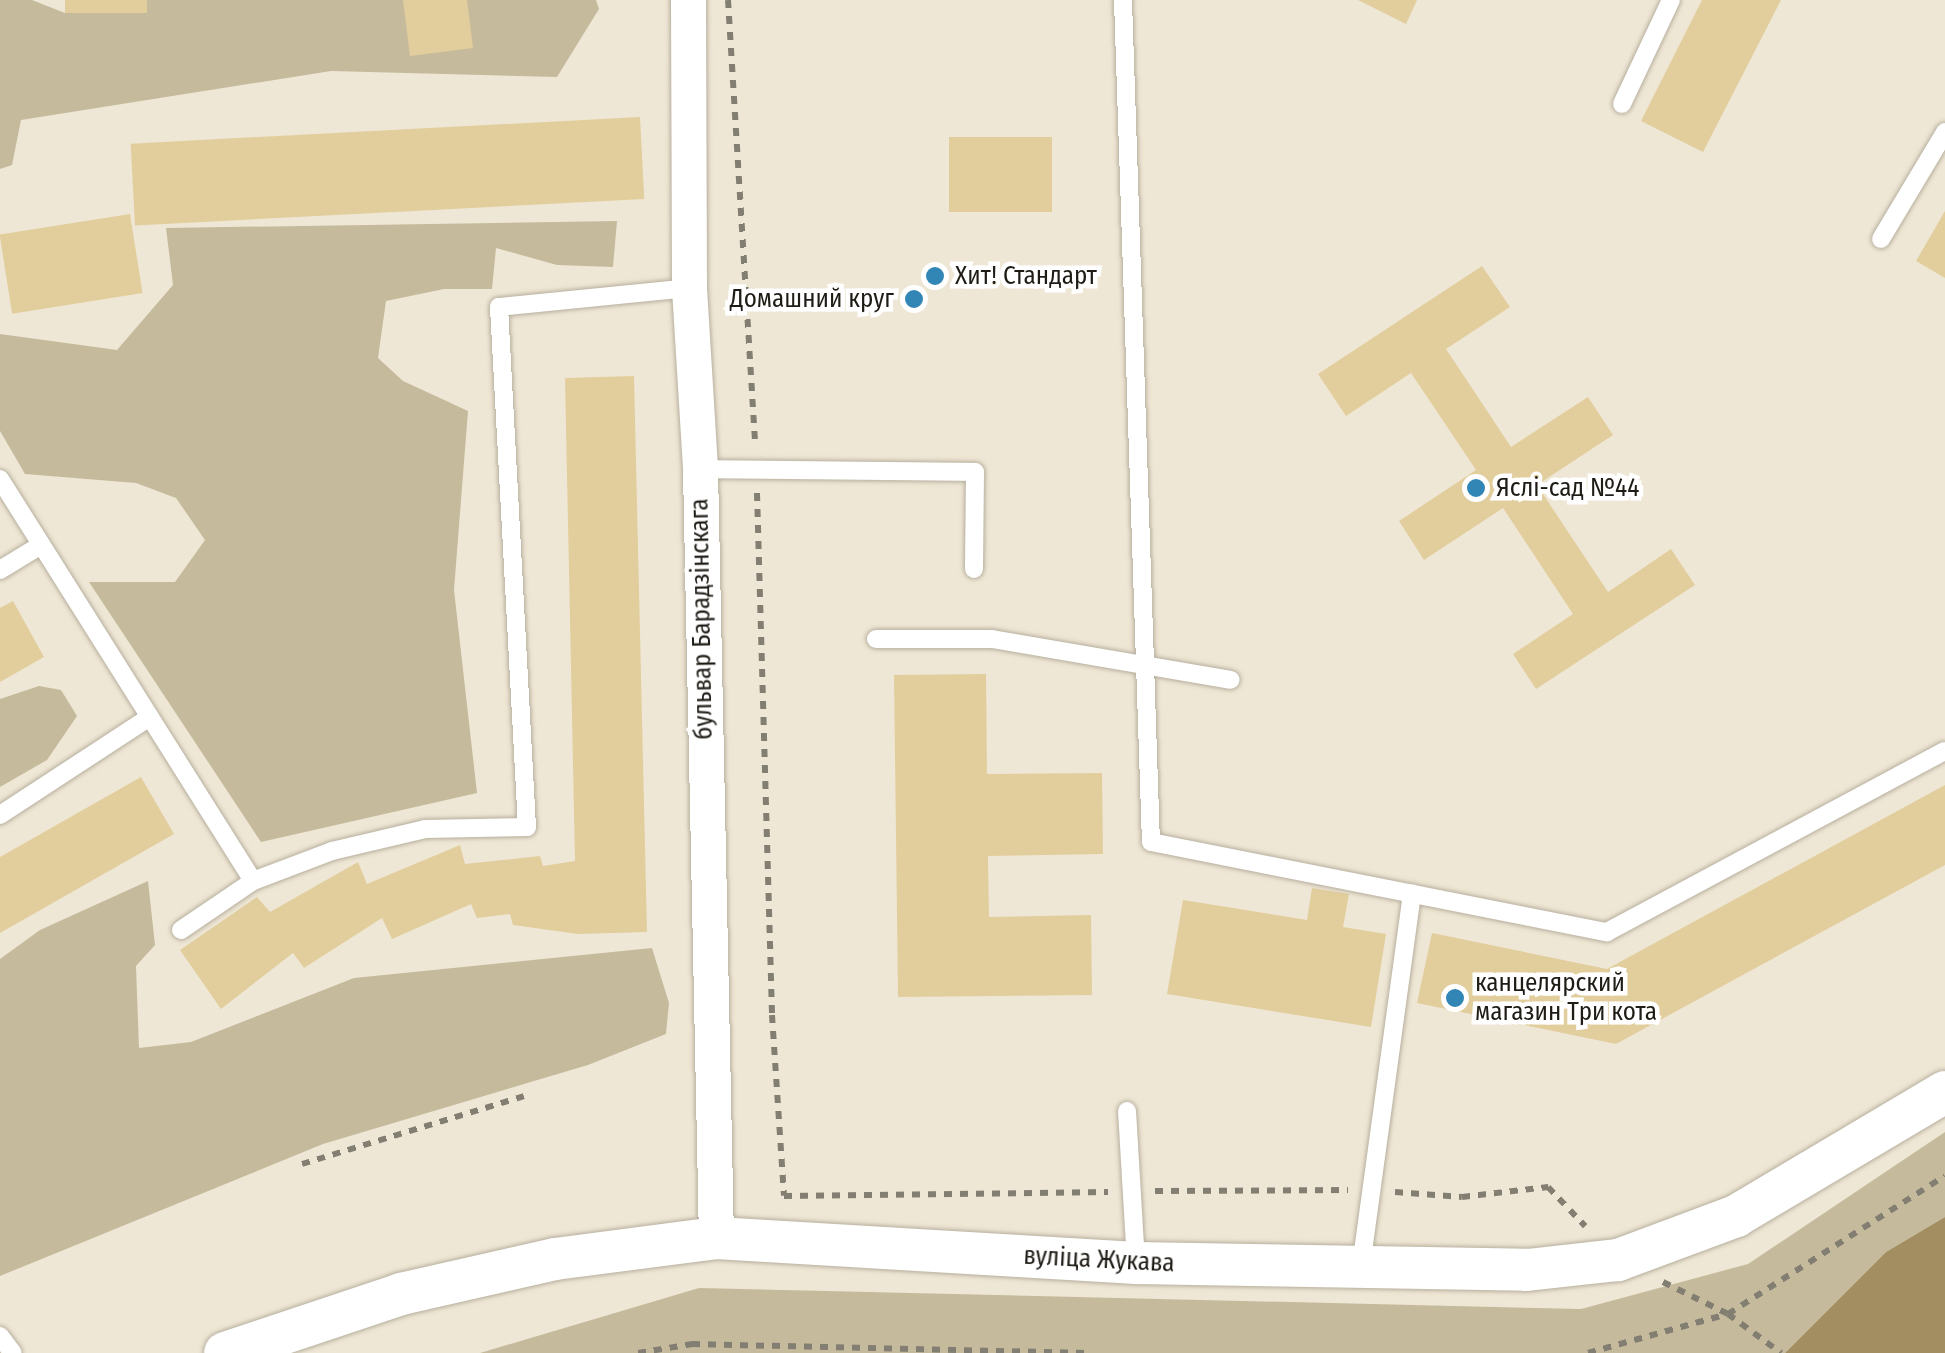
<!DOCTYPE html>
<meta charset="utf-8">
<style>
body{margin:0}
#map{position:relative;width:1945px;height:1353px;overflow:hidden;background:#efe7d5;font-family:"Fira Sans Condensed",sans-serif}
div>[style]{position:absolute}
.green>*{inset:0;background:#c6ba9d}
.water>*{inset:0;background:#a28e60}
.building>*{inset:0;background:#e2ce9d;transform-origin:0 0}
.path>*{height:6px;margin-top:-3px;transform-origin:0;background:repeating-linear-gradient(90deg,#837e72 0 8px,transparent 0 16px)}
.roads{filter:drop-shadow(0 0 2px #b7af9e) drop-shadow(0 0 2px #b7af9e)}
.service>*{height:18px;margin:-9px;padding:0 9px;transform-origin:9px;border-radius:9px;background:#fff}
.minor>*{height:35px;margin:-17.5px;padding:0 17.5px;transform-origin:17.5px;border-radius:17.5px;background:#fff}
.tertiary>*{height:42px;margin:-21px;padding:0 21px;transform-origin:21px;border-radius:21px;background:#fff}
.dots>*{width:28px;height:28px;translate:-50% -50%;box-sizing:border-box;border:5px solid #fff;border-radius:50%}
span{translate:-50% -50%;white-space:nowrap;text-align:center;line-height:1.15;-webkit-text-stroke:9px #fff;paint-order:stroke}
.poi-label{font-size:25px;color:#1f1c16}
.left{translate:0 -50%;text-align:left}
.right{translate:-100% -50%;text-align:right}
.street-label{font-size:25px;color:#1f1c16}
</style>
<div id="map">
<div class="green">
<i style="clip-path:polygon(0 0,32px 0,65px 13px,146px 13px,147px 0,596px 0,599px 9px,557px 77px,331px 71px,21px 120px,12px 165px,0 169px)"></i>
<i style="clip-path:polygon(617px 221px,613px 267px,557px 265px,496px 248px,492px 289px,444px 289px,386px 301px,378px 358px,403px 381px,468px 411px,454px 590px,477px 793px,261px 842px,89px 582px,175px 582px,205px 540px,176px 498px,136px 483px,25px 474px,0 431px,0 334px,117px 350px,173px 285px,166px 228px)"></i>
<i style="clip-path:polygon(39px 686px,61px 690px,77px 716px,47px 760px,0 787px,0 699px)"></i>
<i style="clip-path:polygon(148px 881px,155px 945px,136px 966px,139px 1048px,191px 1042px,354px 978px,652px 948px,669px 1003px,666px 1034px,588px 1065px,323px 1144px,0 1276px,0 959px,40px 930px)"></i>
<i style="clip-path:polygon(1945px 1132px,1945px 1217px,1886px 1252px,1785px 1353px,480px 1353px,699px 1288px,1581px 1309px,1748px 1264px)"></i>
</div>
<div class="water">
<i style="clip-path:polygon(1945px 1217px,1945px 1353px,1785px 1353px,1886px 1252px)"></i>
</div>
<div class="building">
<i style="left:65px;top:0;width:82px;height:13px"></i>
<i style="clip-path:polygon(403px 0,467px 0,473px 48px,410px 56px)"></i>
<i style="clip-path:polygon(1358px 0,1417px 0,1406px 24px)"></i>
<i style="clip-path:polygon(1702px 0,1781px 0,1703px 152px,1641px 121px)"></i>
<i style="left:640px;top:117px;width:82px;height:510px;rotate:87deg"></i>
<i style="left:949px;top:137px;width:103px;height:75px"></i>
<i style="clip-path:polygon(1945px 211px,1945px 278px,1916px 261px)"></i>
<i style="left:130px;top:214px;width:80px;height:132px;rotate:81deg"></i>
<i style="clip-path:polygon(1482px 266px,1510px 307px,1446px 349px,1511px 447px,1588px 397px,1613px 435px,1537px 485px,1608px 592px,1671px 549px,1695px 585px,1536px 689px,1513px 654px,1573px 614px,1503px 508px,1424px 560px,1399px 521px,1476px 470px,1411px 373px,1346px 416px,1318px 374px)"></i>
<i style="clip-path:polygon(634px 376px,647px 932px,578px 934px,513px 925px,510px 914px,477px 918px,471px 904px,392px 939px,382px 918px,304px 968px,293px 953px,221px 1009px,180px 950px,257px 897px,270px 912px,358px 862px,367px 884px,460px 845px,465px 864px,540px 856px,543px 866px,575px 861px,565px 378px)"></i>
<i style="clip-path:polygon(13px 601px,44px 657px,0 682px,0 608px)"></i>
<i style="clip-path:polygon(986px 674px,987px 774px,1102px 773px,1103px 854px,988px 856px,989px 917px,1091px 915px,1092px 995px,898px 997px,894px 675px)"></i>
<i style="clip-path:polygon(141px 777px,174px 834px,0 933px,0 857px)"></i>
<i style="clip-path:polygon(1945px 785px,1945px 865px,1616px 1044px,1417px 1003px,1432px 933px,1607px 969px)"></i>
<i style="clip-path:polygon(1312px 888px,1349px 894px,1343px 927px,1386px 934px,1371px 1027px,1167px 994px,1183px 900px,1307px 920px)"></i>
</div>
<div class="path">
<i style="left:728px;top:0;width:446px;rotate:86.5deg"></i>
<i style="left:757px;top:493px;width:522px;rotate:88.35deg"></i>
<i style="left:772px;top:1015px;width:181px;rotate:86.2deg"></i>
<i style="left:784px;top:1196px;width:324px;rotate:-0.7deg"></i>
<i style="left:302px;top:1164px;width:232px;rotate:-17deg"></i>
<i style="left:1155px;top:1191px;width:193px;rotate:-0.3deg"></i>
<i style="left:1395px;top:1192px;width:67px;rotate:4.3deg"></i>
<i style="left:1462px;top:1197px;width:87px;rotate:-6.6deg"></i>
<i style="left:1548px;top:1187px;width:54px;rotate:46.5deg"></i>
<i style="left:1663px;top:1282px;width:72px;rotate:26.2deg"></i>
<i style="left:1728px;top:1314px;width:66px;rotate:36.3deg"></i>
<i style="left:638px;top:1353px;width:55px;rotate:-9.5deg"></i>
<i style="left:692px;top:1344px;width:395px;rotate:1.3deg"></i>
<i style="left:1588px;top:1353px;width:145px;rotate:-15.6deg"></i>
<i style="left:1728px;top:1314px;width:257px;rotate:-32.5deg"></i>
</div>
<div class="roads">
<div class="service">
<i style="left:1123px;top:0;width:842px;rotate:88.1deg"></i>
<i style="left:1151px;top:842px;width:465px;rotate:11.2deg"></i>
<i style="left:1607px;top:932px;width:383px;rotate:-28.2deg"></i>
<i style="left:1622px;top:104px;width:115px;rotate:-64.8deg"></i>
<i style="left:1881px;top:239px;width:125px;rotate:-59.1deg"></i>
<i style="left:700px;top:469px;width:275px;rotate:0.6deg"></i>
<i style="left:975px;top:472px;width:97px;rotate:90.6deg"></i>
<i style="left:0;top:479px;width:475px;rotate:57.8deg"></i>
<i style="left:0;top:570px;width:48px;rotate:-31.4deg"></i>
<i style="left:876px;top:639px;width:116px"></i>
<i style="left:992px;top:639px;width:242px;rotate:9.7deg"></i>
<i style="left:0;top:815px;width:179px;rotate:-33.2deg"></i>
<i style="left:181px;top:930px;width:87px;rotate:-34.2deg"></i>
<i style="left:253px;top:881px;width:85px;rotate:-20.8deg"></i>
<i style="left:332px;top:851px;width:96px;rotate:-13.3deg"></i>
<i style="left:425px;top:829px;width:102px;rotate:-1.1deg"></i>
<i style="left:527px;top:827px;width:521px;rotate:-93.08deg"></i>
<i style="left:499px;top:307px;width:191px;rotate:-5.7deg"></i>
<i style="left:1127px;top:1111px;width:152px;rotate:86.6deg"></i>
<i style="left:1361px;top:1266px;width:376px;rotate:-82.2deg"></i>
<i style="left:0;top:1336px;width:21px;rotate:53deg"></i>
</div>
<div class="minor">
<i style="left:688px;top:0;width:288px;rotate:89.8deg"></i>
<i style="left:689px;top:288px;width:181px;rotate:86.5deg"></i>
<i style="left:700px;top:469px;width:769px;rotate:88.81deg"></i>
</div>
<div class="tertiary">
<i style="left:225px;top:1353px;width:186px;rotate:-18.5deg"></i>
<i style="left:401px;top:1294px;width:158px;rotate:-12.8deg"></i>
<i style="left:555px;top:1259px;width:162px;rotate:-7.4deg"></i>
<i style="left:716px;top:1238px;width:421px;rotate:3.4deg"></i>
<i style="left:1136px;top:1263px;width:391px;rotate:1deg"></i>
<i style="left:1527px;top:1270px;width:92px;rotate:-6.3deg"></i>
<i style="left:1618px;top:1260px;width:126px;rotate:-20.4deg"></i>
<i style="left:1736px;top:1216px;width:243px;rotate:-30.7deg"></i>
</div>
</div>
<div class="dots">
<i style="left:935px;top:276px;background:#3186b5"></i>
<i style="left:914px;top:299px;background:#3186b5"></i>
<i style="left:1476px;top:488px;background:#3186b5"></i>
<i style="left:1455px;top:998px;background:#3186b5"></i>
</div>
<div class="poi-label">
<span class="left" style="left:955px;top:276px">Хит! Стандарт</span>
<span class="right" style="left:894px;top:299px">Домашний круг</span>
<span class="left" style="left:1496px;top:488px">Яслі-сад №44</span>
<span class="left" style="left:1475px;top:998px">канцелярский<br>магазин Три кота</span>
</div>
<div class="street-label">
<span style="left:702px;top:619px;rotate:-91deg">бульвар Барадзінскага</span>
<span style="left:1099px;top:1260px;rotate:3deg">вуліца Жукава</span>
</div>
</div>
